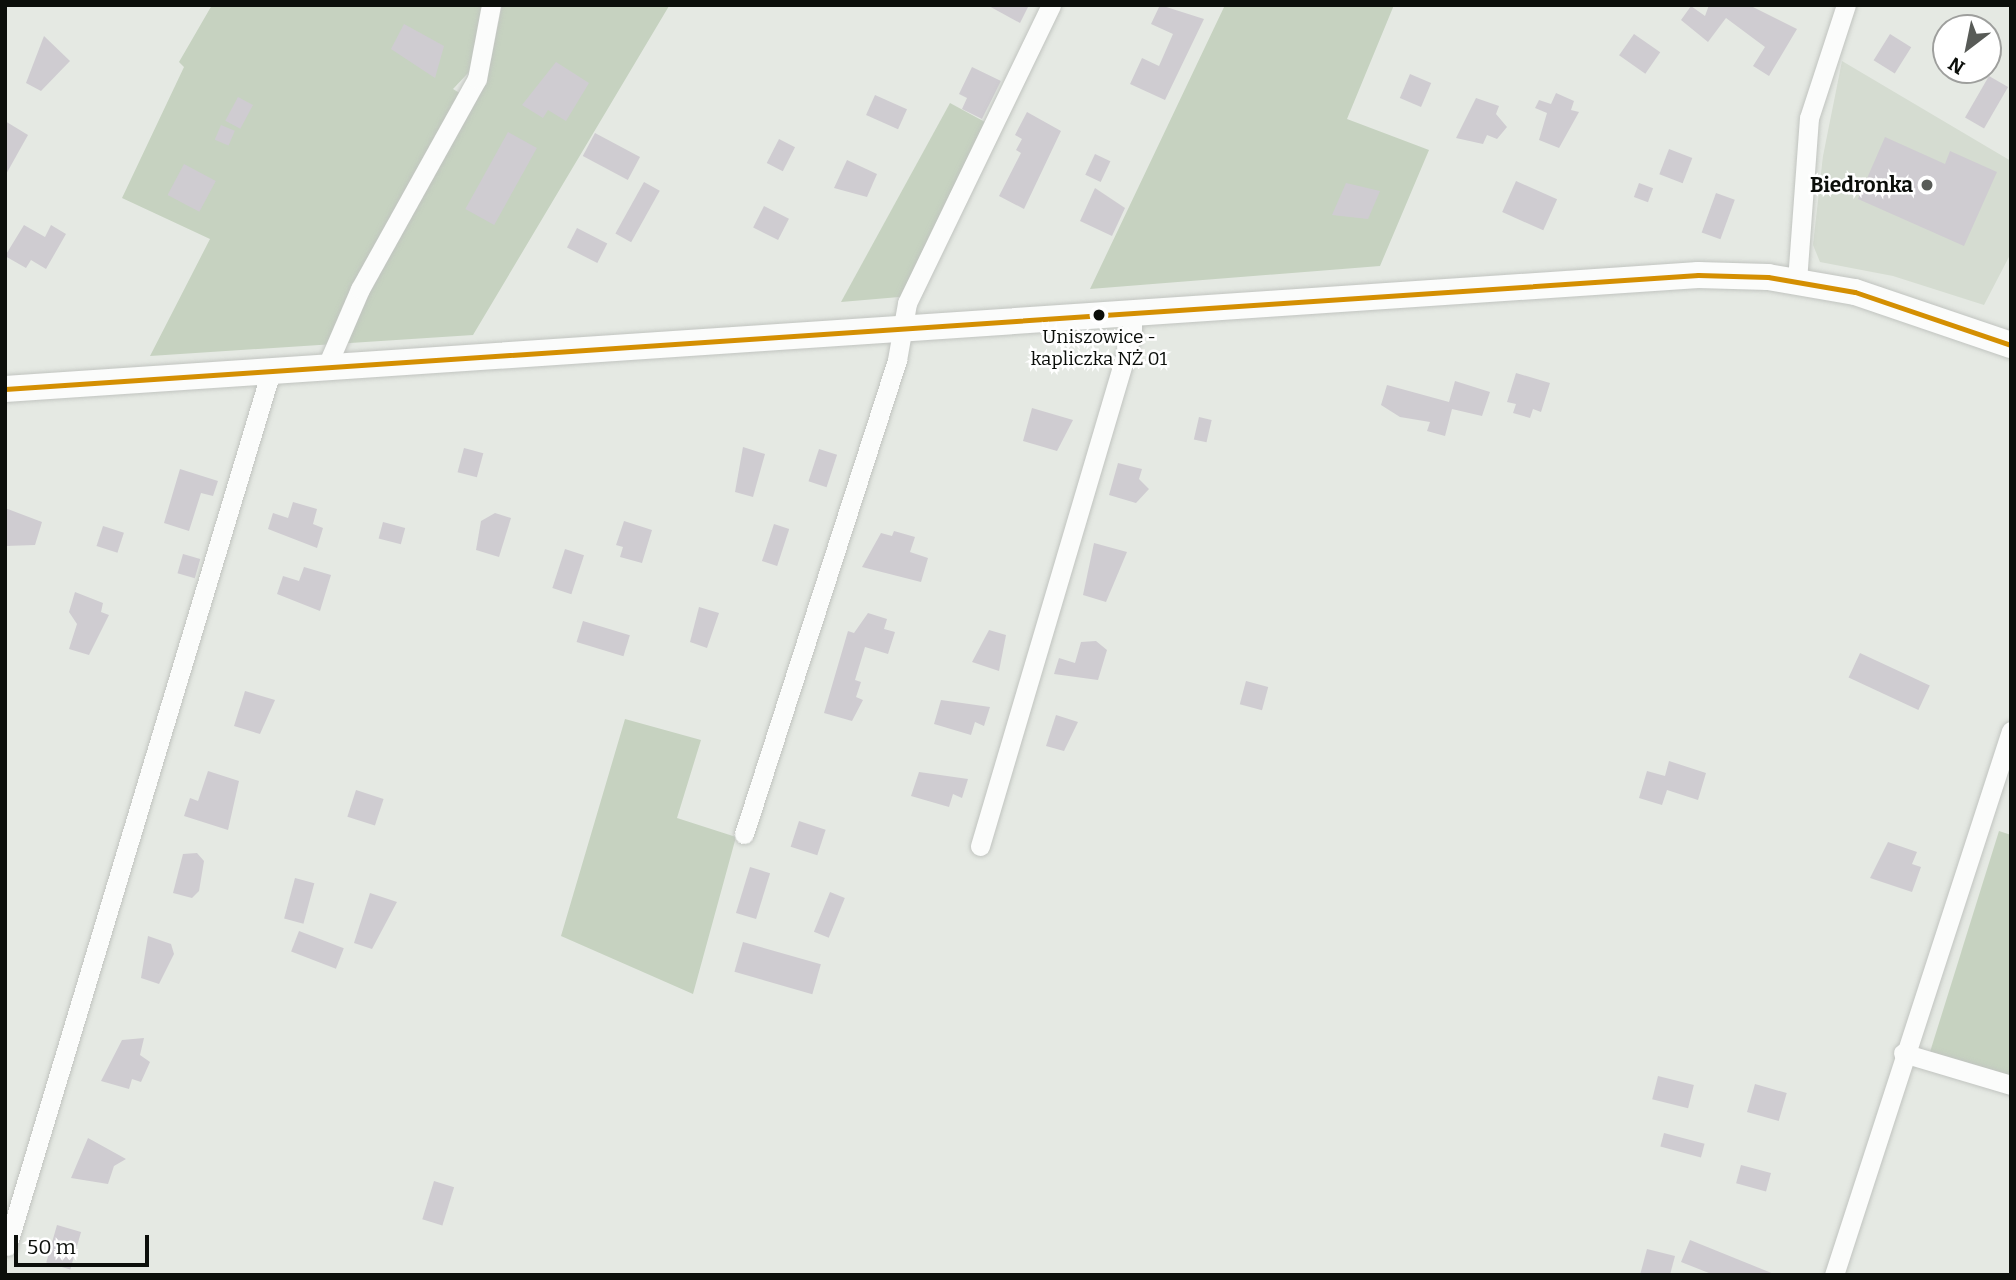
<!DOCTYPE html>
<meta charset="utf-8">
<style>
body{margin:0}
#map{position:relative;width:2016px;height:1280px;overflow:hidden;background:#e5e9e3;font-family:Bitter,serif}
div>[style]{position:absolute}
.built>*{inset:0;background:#d5dcd1}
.green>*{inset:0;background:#c6d2c0}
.building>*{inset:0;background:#cfccd1;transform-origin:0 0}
.roads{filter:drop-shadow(0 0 2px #c1c4c0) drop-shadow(0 0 2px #c1c4c0)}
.street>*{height:19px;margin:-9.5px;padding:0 9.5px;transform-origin:9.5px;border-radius:9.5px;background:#fbfcfb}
.secondary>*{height:26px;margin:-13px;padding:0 13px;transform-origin:13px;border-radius:13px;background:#fbfcfb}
.bus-1>*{height:5px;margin:-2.5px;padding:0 2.5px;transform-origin:2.5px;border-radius:2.5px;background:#d48f02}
.dots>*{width:19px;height:19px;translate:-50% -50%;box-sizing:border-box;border:4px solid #fff;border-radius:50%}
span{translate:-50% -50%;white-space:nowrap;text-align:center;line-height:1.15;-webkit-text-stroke:5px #fff;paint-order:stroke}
.bus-label{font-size:19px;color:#0c0f0b}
.poi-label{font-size:21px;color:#0c0f0b;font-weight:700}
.right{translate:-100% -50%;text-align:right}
.frame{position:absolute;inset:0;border:7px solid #0c0f0b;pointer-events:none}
.north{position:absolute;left:1932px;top:14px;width:70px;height:70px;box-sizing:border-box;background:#fff;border:2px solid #9e9f9d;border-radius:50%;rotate:212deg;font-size:19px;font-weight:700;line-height:28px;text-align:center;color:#0c0f0b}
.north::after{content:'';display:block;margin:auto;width:24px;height:32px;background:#585b57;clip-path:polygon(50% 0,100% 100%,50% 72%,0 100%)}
.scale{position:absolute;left:14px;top:1235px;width:135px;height:32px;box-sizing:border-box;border:4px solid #0c0f0b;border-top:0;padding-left:9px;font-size:21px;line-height:24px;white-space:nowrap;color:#0c0f0b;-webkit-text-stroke:5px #fff;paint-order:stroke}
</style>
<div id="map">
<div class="built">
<i style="clip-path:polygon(1842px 61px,2011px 161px,2011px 253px,1984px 305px,1893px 276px,1820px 262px,1813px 245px,1823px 156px)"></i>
</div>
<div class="green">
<i style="clip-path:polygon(212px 5px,483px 5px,484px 56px,453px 89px,471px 100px,491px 59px,502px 5px,669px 6px,473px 335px,150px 356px,210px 239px,122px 198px,184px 67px,179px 62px)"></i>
<i style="clip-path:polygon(1225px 5px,1394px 5px,1347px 119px,1429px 150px,1380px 266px,1090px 289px)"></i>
<i style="clip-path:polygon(950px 103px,996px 128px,911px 296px,841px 302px)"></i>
<i style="clip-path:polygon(625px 719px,701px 740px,677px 818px,736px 837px,693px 994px,561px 936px)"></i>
<i style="clip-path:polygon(1999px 831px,2011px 835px,2011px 1076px,1930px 1052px)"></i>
</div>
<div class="building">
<i style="clip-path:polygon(987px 5px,1029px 5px,1020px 23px)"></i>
<i style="clip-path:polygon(1160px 5px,1204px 19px,1165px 100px,1130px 84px,1142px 58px,1159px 66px,1173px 34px,1151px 24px)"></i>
<i style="clip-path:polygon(1709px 5px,1749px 5px,1797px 29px,1769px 76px,1753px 66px,1765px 47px,1726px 18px,1708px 42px,1681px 20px,1691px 6px,1705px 16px)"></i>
<i style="clip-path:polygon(404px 24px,444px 46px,435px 78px,391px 49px)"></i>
<i style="left:1634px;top:34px;width:32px;height:26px;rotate:35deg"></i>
<i style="left:1890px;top:34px;width:25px;height:31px;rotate:32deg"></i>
<i style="clip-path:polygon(44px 36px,70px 61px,41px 91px,26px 83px)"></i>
<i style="clip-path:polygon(556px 62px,589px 83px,566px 121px,548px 110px,543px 118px,522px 105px)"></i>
<i style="clip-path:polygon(972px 67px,1001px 81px,982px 119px,962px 109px,967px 98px,959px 94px)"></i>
<i style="left:1410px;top:74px;width:23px;height:26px;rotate:23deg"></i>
<i style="left:1989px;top:76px;width:22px;height:48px;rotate:30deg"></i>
<i style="clip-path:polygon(1556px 93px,1574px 101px,1571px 110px,1579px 112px,1559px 148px,1539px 140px,1547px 113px,1535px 108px,1539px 100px,1551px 104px)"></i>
<i style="left:875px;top:95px;width:35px;height:22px;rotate:24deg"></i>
<i style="left:238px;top:97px;width:17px;height:27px;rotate:28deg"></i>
<i style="clip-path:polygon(1476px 98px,1499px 106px,1496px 114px,1507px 127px,1497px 139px,1487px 135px,1483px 144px,1456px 138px)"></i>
<i style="clip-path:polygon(1027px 112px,1061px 131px,1024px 209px,999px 196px,1021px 153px,1016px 150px,1022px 139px,1015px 135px)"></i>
<i style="clip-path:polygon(5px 121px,28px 135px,5px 176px)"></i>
<i style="left:221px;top:125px;width:15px;height:16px;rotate:23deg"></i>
<i style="left:508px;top:132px;width:33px;height:88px;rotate:29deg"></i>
<i style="left:595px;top:133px;width:51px;height:26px;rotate:28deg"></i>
<i style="clip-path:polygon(1885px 137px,1945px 164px,1950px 151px,1997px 172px,1964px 246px,1858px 199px)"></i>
<i style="left:779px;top:139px;width:18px;height:27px;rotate:27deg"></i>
<i style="left:1669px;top:149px;width:25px;height:27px;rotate:21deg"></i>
<i style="left:1095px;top:154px;width:17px;height:23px;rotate:25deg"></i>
<i style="clip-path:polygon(847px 160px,877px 174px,867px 197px,834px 188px)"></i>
<i style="left:184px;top:164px;width:36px;height:35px;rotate:28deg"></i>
<i style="left:1516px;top:181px;width:45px;height:34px;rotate:24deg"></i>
<i style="left:644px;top:182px;width:18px;height:59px;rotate:29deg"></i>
<i style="clip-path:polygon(1346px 183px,1380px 191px,1368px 219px,1332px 215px)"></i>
<i style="left:1639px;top:183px;width:15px;height:15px;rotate:20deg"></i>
<i style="clip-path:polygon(1095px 188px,1125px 208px,1112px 236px,1080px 221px)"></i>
<i style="left:1716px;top:193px;width:20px;height:42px;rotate:20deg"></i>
<i style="left:764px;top:206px;width:28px;height:24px;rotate:27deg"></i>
<i style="clip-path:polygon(24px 225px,45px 237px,51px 225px,66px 234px,46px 269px,31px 260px,26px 268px,5px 256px)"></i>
<i style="left:577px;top:228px;width:34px;height:22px;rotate:27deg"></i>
<i style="clip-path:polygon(1516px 373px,1550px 383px,1541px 412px,1533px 409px,1530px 418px,1513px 413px,1516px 404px,1507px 402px)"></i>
<i style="clip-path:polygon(1455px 381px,1490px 392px,1482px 416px,1452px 409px,1445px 436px,1427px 431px,1430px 422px,1400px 417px,1381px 405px,1387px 385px,1449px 402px)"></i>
<i style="clip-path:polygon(1032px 408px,1073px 420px,1057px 451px,1023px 441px)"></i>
<i style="left:1199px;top:417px;width:13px;height:23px;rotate:13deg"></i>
<i style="clip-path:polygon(743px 447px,765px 454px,753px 497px,735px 492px)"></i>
<i style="left:464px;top:448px;width:20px;height:25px;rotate:15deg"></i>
<i style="left:819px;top:449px;width:19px;height:34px;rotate:18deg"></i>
<i style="clip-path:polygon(1118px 463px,1142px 469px,1139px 479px,1149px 489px,1136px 503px,1109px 495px)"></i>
<i style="clip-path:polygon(180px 469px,218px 481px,213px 496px,201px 493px,189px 531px,164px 523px)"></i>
<i style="clip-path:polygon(293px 502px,317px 509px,313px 524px,323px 528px,317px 548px,268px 529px,273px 513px,288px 518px)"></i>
<i style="clip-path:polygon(5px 508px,42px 522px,35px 545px,5px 546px)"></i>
<i style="clip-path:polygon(495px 513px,511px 518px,499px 557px,476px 550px,481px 521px)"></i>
<i style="clip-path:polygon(624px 521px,652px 530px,642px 563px,620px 557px,623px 547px,616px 545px)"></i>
<i style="left:383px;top:522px;width:23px;height:17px;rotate:15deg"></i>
<i style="left:774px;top:524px;width:16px;height:39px;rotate:18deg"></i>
<i style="left:103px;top:526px;width:22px;height:21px;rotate:18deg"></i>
<i style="clip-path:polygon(894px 531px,915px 537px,910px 552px,928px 558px,921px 582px,862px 567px,881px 533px,892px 536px)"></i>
<i style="clip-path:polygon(1094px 543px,1127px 552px,1106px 602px,1083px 595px)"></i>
<i style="left:565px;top:549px;width:20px;height:41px;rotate:18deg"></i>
<i style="left:183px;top:554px;width:18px;height:20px;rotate:16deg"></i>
<i style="clip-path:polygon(304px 567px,331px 575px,320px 611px,277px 594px,283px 576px,299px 581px)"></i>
<i style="clip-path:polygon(75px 592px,103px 603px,101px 612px,109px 615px,89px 655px,69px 649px,77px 624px,69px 612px)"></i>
<i style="clip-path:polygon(699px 607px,719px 613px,707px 648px,690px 642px)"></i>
<i style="clip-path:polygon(868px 613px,887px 619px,884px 629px,895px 632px,888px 654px,865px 647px,855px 680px,861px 682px,856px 697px,863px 700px,852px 721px,824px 713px,848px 631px,854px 633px)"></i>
<i style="left:583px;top:621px;width:49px;height:22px;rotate:17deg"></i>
<i style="clip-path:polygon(989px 630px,1006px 635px,999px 671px,972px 662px)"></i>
<i style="clip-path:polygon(1096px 641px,1107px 650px,1098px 680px,1054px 674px,1059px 658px,1075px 663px,1081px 642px)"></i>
<i style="left:1860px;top:653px;width:77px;height:27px;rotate:25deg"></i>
<i style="left:1246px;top:681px;width:23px;height:24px;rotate:15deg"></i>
<i style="clip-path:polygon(245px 691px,275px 700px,260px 734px,234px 726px)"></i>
<i style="clip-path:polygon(941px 700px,990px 707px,984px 726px,975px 722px,971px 735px,934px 724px)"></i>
<i style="clip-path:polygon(1056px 715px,1078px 722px,1064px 751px,1046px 746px)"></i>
<i style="clip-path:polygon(1669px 761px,1706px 773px,1698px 800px,1667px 790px,1662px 805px,1639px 798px,1647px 771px,1665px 776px)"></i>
<i style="clip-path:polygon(208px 771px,239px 781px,228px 830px,184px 816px,190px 798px,198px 801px)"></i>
<i style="clip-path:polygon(919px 772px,968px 779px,962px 798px,953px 794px,949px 807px,911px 796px)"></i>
<i style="left:356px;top:790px;width:29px;height:28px;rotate:18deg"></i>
<i style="left:799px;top:821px;width:28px;height:27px;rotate:18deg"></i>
<i style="clip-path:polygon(1888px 842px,1917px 852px,1912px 864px,1921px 867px,1912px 892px,1870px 878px)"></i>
<i style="clip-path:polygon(197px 853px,204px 861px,199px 891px,192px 898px,173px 893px,183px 854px)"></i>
<i style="left:750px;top:867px;width:21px;height:48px;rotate:17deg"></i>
<i style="left:295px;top:878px;width:20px;height:42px;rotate:15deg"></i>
<i style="left:830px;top:892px;width:16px;height:43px;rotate:22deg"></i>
<i style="clip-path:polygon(370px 893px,397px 902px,372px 949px,354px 943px)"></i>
<i style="left:299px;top:931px;width:48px;height:22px;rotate:21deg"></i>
<i style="clip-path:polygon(148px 936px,171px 944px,174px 954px,159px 984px,141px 978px)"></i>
<i style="left:743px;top:942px;width:81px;height:31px;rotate:16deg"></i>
<i style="clip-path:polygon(144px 1038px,140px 1055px,150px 1062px,141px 1082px,132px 1079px,129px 1089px,101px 1081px,122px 1040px)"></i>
<i style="left:1658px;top:1076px;width:37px;height:24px;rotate:14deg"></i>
<i style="left:1755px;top:1084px;width:33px;height:29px;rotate:16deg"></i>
<i style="left:1664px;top:1133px;width:42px;height:14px;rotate:15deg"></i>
<i style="clip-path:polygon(88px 1138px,126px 1159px,114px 1166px,108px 1184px,71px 1178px)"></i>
<i style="left:1741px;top:1165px;width:31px;height:19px;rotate:15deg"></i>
<i style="left:434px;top:1181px;width:21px;height:40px;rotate:17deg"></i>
<i style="left:57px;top:1225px;width:25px;height:39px;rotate:16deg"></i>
<i style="clip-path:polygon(1690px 1240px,1774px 1274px,1774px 1275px,1714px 1275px,1681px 1262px)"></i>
<i style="clip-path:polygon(1647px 1249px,1675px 1256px,1670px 1275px,1640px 1275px)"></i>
</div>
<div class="roads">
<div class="street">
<i style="left:1797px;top:281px;width:163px;rotate:-85.8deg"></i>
<i style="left:1809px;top:118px;width:119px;rotate:-71.9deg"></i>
<i style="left:326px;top:368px;width:86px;rotate:-66.7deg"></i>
<i style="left:360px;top:289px;width:240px;rotate:-60.9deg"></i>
<i style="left:477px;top:79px;width:75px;rotate:-79.3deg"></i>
<i style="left:744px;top:834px;width:498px;rotate:-72.1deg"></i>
<i style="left:897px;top:360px;width:58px;rotate:-80deg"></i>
<i style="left:907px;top:303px;width:331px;rotate:-64.2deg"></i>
<i style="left:980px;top:846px;width:535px;rotate:-73.5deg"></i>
<i style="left:1132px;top:333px;width:21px;rotate:-90deg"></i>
<i style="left:1903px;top:1053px;width:113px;rotate:16.5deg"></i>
<i style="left:7px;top:1246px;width:914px;rotate:-73.21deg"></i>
<i style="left:1834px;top:1275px;width:572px;rotate:-71.98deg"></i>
</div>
<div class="secondary">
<i style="left:5px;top:389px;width:1697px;rotate:-3.85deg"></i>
<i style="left:1698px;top:275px;width:70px;rotate:1.6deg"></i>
<i style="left:1768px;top:277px;width:88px;rotate:9.8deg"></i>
<i style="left:1855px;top:292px;width:165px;rotate:18.8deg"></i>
</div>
</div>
<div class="bus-1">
<i style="left:5px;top:389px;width:1697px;rotate:-3.85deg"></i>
<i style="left:1698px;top:275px;width:70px;rotate:1.6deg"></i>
<i style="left:1768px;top:277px;width:88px;rotate:9.8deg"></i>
<i style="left:1855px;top:292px;width:165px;rotate:18.8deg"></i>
</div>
<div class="dots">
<i style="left:1927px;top:185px;background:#585b57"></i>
<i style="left:1099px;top:315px;background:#0c0f0b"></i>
</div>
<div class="bus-label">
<span style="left:1099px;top:348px">Uniszowice -<br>kapliczka NŻ 01</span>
</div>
<div class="poi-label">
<span class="right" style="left:1913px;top:185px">Biedronka</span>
</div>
<div class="frame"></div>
<div class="north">N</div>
<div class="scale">50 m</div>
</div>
